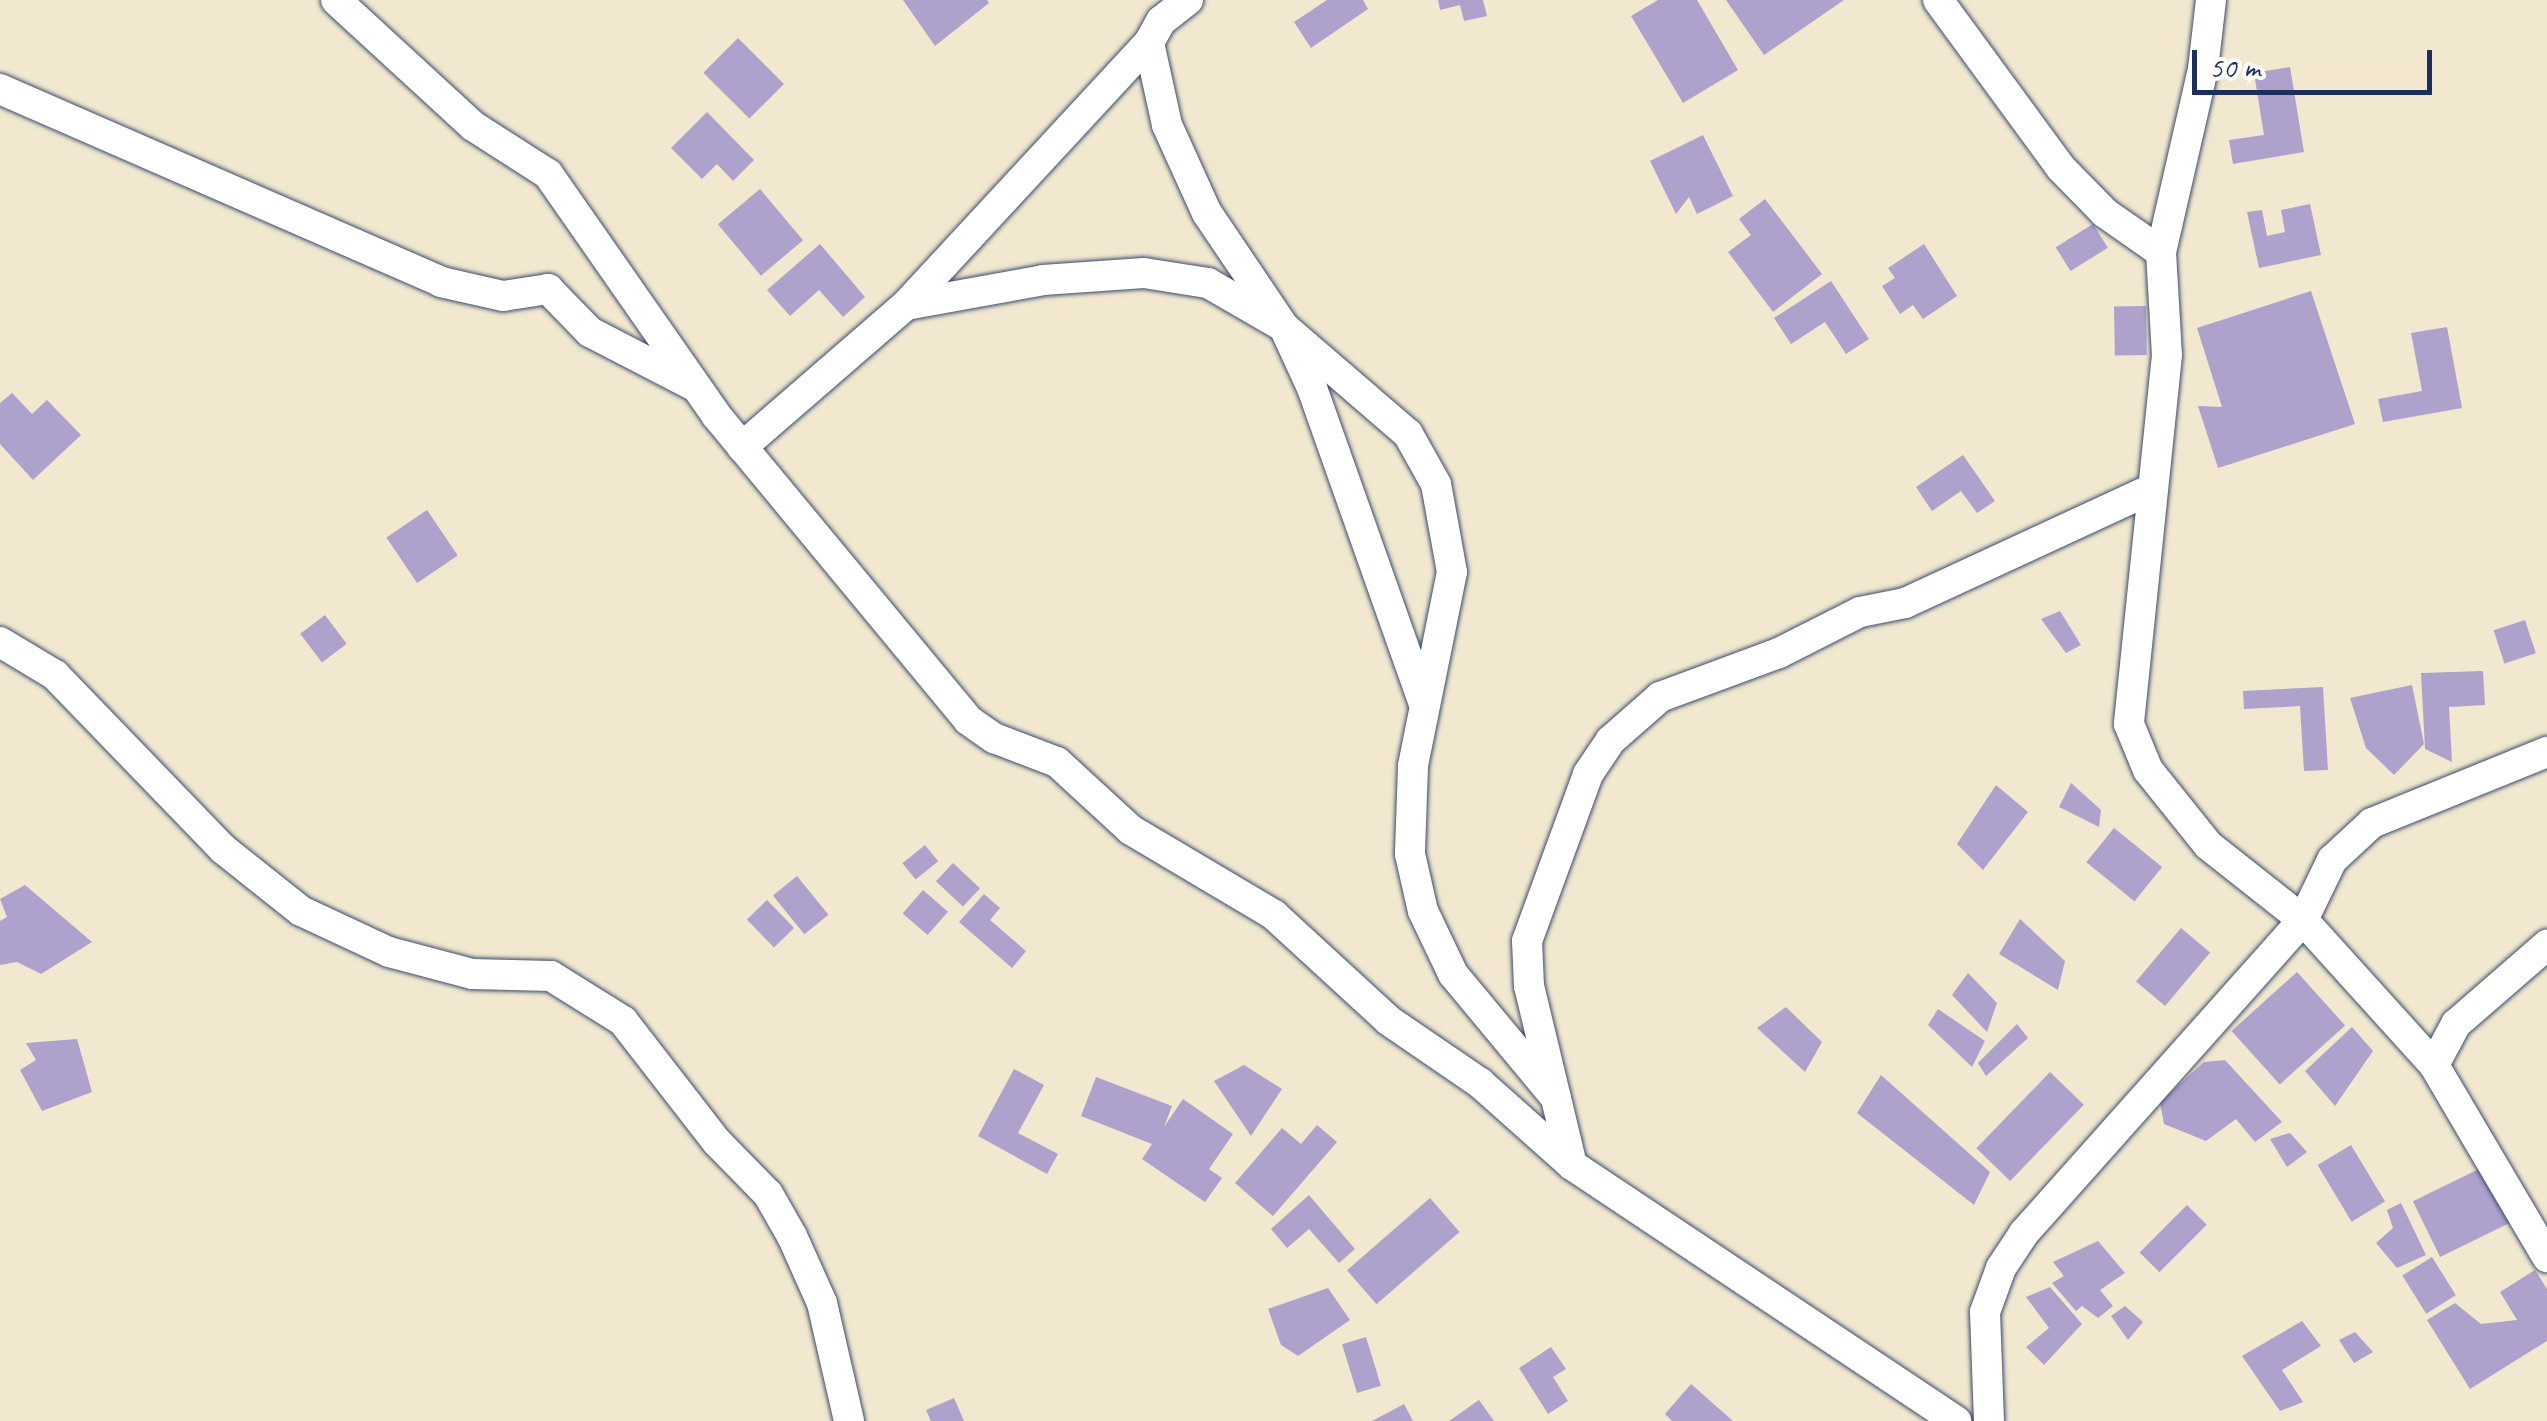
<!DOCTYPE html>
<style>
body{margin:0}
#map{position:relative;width:2547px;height:1421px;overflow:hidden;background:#f1e8cf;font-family:Caveat,sans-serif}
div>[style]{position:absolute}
.building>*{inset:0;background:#aea2cc;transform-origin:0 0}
.roads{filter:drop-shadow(0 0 2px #3b4b6f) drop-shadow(0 0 2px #3b4b6f)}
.street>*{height:30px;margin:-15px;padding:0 15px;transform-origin:15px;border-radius:15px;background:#fff}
span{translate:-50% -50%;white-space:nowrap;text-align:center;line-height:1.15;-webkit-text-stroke:9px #fdfcf7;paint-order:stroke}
.scale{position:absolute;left:2192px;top:50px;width:240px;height:45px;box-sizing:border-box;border:5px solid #1b2f5e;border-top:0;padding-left:12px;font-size:30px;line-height:35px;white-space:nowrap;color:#1b2f5e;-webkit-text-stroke:8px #fdfcf7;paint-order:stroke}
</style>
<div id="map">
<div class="building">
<i style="clip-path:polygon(903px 0,987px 0,989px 3px,935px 46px)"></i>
<i style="clip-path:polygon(1327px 0,1363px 0,1368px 9px,1311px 48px,1294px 22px)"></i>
<i style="clip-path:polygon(1438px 0,1483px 0,1487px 16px,1464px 21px,1460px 5px,1440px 10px)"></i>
<i style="clip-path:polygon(1658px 0,1697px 0,1738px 70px,1683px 103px,1631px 16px)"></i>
<i style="clip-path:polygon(1726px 0,1844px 0,1764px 55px)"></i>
<i style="left:738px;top:38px;width:65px;height:49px;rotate:45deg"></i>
<i style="clip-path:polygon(2290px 67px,2304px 152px,2233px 164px,2229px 140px,2264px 135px,2254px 73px)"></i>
<i style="clip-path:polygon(707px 112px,754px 160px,733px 181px,717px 164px,702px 179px,671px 148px)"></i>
<i style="clip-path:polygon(1703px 135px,1733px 196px,1697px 214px,1689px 197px,1676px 214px,1650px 161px)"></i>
<i style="left:760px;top:189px;width:67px;height:55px;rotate:50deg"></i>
<i style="clip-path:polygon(1765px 199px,1822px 274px,1773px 312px,1728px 252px,1751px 235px,1739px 219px)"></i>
<i style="clip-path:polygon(2310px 204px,2321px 255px,2259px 268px,2247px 212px,2262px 210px,2267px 236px,2285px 232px,2281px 210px)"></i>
<i style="left:2093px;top:224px;width:28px;height:44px;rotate:58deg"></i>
<i style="clip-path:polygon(820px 244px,865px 297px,843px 317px,819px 290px,790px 316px,767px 290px)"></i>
<i style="clip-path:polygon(1924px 244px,1957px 296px,1923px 319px,1913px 305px,1900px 314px,1882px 286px,1895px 278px,1888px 268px)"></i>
<i style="clip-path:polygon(1831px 281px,1869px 339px,1846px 354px,1825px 322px,1791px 344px,1774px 318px)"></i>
<i style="clip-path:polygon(2311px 291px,2355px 424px,2218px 468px,2198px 406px,2222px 407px,2197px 328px)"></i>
<i style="left:2146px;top:306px;width:49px;height:32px;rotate:89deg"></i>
<i style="clip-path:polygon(2447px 327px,2462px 408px,2383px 422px,2378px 399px,2422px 391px,2411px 333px)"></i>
<i style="clip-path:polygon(12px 393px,32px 414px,47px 400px,81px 435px,33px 480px,0 444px,0 403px)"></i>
<i style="clip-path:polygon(1963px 455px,1995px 501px,1977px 513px,1961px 491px,1932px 511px,1916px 487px)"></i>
<i style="left:427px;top:510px;width:55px;height:49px;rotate:56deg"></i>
<i style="clip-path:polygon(2060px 611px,2081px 645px,2066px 653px,2041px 619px)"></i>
<i style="left:325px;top:615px;width:36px;height:31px;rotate:53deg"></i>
<i style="left:2525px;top:620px;width:35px;height:33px;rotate:72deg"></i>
<i style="clip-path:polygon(2483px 671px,2485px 705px,2449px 707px,2452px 762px,2425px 749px,2421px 673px)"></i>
<i style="clip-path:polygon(2412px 685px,2424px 744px,2394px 775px,2366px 748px,2350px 698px)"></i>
<i style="clip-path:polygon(2323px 687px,2328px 770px,2304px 771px,2300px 706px,2244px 709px,2243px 691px)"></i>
<i style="clip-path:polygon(2071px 783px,2101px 810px,2099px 827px,2059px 807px)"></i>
<i style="clip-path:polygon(1996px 785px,2028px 812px,1983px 870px,1957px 844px)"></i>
<i style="left:2114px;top:828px;width:62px;height:44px;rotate:39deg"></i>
<i style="left:925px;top:845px;width:21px;height:29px;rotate:51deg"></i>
<i style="left:953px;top:863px;width:37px;height:25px;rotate:43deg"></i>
<i style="left:797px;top:876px;width:50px;height:31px;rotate:51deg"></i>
<i style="clip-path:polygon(25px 885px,92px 942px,41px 974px,17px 962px,0 965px,0 921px,7px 917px,0 899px)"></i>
<i style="left:923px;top:890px;width:33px;height:31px;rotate:41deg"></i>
<i style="clip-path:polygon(984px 894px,1000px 908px,990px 920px,1026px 951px,1012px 968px,959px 922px)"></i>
<i style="left:767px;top:900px;width:39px;height:28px;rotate:46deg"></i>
<i style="clip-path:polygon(2020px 919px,2065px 961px,2058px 990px,1999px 954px)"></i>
<i style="left:2181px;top:928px;width:38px;height:70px;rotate:40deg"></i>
<i style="left:2297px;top:972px;width:72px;height:88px;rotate:48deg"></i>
<i style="clip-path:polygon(1968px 973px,1997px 1003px,1987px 1032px,1952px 995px)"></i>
<i style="clip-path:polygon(1786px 1007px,1822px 1042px,1805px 1072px,1757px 1028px)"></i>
<i style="clip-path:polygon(1938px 1009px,1985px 1041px,1972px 1067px,1928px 1025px)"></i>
<i style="clip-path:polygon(2017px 1024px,2028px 1038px,1986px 1076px,1978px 1063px)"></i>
<i style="clip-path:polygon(2352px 1027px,2373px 1051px,2335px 1106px,2305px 1071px)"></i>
<i style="clip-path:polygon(77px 1039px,92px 1092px,42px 1111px,20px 1070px,36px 1060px,26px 1043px)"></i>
<i style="clip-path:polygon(2225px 1060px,2282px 1122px,2255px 1142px,2236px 1119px,2206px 1141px,2164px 1124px,2160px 1102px,2204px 1062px)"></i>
<i style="clip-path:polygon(1244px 1065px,1282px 1089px,1251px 1136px,1214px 1081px)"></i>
<i style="clip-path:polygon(1014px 1069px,1044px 1085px,1018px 1133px,1058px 1154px,1047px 1174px,978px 1136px)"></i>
<i style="left:2050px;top:1072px;width:47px;height:106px;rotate:44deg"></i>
<i style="clip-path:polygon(1881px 1075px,1990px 1172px,1974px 1205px,1857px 1113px)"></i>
<i style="clip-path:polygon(1096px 1077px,1172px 1106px,1164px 1127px,1183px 1099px,1233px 1134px,1209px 1169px,1222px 1178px,1205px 1202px,1142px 1159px,1152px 1144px,1081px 1116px)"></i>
<i style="clip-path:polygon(1317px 1125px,1337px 1142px,1273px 1216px,1235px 1183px,1282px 1128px,1301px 1144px)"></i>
<i style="clip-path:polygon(2290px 1133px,2307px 1152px,2287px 1167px,2270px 1139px)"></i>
<i style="left:2351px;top:1145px;width:66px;height:39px;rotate:59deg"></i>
<i style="left:2483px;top:1167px;width:62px;height:78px;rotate:64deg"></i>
<i style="clip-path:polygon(1309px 1195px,1355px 1249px,1339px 1263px,1309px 1229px,1287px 1248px,1271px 1229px)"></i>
<i style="left:1430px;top:1198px;width:45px;height:110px;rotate:49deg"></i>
<i style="clip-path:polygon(2401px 1203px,2426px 1255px,2397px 1268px,2376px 1243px,2393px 1228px,2387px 1210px)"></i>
<i style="left:2187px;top:1205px;width:28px;height:67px;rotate:45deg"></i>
<i style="clip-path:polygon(2098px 1241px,2125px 1273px,2100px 1290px,2113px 1306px,2098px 1318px,2082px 1306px,2076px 1311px,2052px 1283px,2064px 1276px,2053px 1262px)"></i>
<i style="left:2432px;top:1257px;width:45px;height:35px;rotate:58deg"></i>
<i style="clip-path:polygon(2535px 1270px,2547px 1289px,2547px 1341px,2470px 1389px,2427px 1320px,2455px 1303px,2481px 1324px,2517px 1320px,2500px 1292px)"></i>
<i style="clip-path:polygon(2050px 1287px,2082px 1324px,2044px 1365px,2026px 1347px,2049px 1328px,2026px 1297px)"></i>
<i style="clip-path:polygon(1328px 1288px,1350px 1320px,1298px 1356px,1281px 1345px,1268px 1309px)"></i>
<i style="clip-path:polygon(2125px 1306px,2143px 1322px,2128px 1340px,2111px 1316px)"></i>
<i style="clip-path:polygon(2302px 1321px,2321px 1346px,2282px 1370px,2303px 1402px,2280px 1411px,2242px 1356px)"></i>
<i style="clip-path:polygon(2355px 1332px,2373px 1352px,2354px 1363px,2339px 1340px)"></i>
<i style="left:1366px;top:1337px;width:51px;height:25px;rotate:73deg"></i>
<i style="clip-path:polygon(1551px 1347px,1566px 1369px,1553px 1377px,1568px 1401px,1548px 1414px,1519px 1368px)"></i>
<i style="clip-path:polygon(1691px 1384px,1733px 1421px,1672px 1421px,1665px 1414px)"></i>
<i style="clip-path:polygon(954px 1398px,964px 1421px,931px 1421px,926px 1410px)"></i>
<i style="clip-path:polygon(1479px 1400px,1494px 1421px,1449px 1421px)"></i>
<i style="clip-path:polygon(1404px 1404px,1413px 1421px,1372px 1421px)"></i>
</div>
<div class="roads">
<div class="street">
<i style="left:336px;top:0;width:186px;rotate:42.6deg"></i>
<i style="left:473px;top:126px;width:89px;rotate:32.6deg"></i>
<i style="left:548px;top:174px;width:294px;rotate:55.1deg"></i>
<i style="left:716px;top:415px;width:396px;rotate:50.4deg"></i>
<i style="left:968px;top:720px;width:32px;rotate:35deg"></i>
<i style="left:994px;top:738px;width:67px;rotate:20.9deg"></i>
<i style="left:1057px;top:762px;width:100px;rotate:42.6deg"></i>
<i style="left:1131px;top:830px;width:166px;rotate:30.7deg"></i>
<i style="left:1274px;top:915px;width:155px;rotate:42.6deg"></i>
<i style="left:1388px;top:1020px;width:112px;rotate:34.4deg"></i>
<i style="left:1480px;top:1083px;width:123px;rotate:41.7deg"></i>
<i style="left:1572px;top:1165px;width:462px;rotate:33.7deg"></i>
<i style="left:1188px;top:0;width:34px;rotate:142deg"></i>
<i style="left:1161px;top:21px;width:25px;rotate:119deg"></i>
<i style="left:1149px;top:43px;width:84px;rotate:77.6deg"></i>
<i style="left:1167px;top:125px;width:97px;rotate:65.6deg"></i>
<i style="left:1207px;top:213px;width:138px;rotate:56deg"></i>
<i style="left:1284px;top:327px;width:67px;rotate:65.3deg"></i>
<i style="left:1312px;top:388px;width:336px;rotate:70.5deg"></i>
<i style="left:1938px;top:0;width:208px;rotate:53.8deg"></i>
<i style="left:2061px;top:168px;width:63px;rotate:45.6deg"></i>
<i style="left:2105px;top:213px;width:68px;rotate:34.9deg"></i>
<i style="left:2211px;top:0;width:69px;rotate:96.6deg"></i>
<i style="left:2203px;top:69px;width:188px;rotate:102.9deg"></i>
<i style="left:2161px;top:252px;width:103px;rotate:86.7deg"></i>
<i style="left:2167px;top:355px;width:371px;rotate:95.9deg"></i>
<i style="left:2129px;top:724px;width:50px;rotate:67.6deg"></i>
<i style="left:2148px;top:770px;width:96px;rotate:51.3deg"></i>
<i style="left:2208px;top:845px;width:121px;rotate:38.3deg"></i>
<i style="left:2303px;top:920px;width:195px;rotate:47.9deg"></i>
<i style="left:2434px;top:1065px;width:223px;rotate:59.5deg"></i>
<i style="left:0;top:89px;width:481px;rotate:23.6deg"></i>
<i style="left:441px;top:282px;width:64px;rotate:12.7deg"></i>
<i style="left:503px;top:296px;width:46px;rotate:-8.8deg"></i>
<i style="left:548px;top:289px;width:60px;rotate:45.7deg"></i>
<i style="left:590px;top:332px;width:117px;rotate:27.4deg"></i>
<i style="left:906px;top:305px;width:357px;rotate:-47.2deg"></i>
<i style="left:742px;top:447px;width:217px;rotate:-40.9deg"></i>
<i style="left:906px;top:305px;width:139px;rotate:-10.3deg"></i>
<i style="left:1043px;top:280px;width:101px;rotate:-4deg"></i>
<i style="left:1144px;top:273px;width:65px;rotate:8.9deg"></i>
<i style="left:1208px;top:283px;width:88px;rotate:30.1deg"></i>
<i style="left:1284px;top:327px;width:164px;rotate:40.8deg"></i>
<i style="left:1408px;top:434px;width:57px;rotate:60.8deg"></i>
<i style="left:1436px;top:484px;width:89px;rotate:79.7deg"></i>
<i style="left:1452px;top:572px;width:198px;rotate:101.4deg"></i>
<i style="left:1413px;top:766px;width:88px;rotate:92deg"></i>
<i style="left:1410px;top:854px;width:58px;rotate:77.2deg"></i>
<i style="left:1423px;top:911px;width:70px;rotate:64.5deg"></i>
<i style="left:1453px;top:974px;width:161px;rotate:50.3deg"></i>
<i style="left:0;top:642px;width:64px;rotate:31deg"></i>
<i style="left:55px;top:675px;width:242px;rotate:46deg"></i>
<i style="left:223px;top:849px;width:100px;rotate:38.5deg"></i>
<i style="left:301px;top:911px;width:97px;rotate:25deg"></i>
<i style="left:389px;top:952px;width:86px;rotate:14.8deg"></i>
<i style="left:472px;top:974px;width:79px;rotate:1.5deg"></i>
<i style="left:551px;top:976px;width:85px;rotate:32deg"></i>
<i style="left:623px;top:1021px;width:153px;rotate:52.2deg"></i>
<i style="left:717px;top:1142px;width:73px;rotate:45.6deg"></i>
<i style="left:768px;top:1194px;width:48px;rotate:60.3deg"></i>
<i style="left:792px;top:1236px;width:73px;rotate:65.9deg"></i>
<i style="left:822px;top:1303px;width:121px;rotate:77.1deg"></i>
<i style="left:2434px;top:1065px;width:47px;rotate:-61.8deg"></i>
<i style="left:2456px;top:1024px;width:121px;rotate:-41deg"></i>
<i style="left:1572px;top:1165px;width:184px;rotate:-103.5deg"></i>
<i style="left:1529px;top:986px;width:45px;rotate:-92.5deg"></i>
<i style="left:1527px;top:941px;width:178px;rotate:-69.9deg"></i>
<i style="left:1588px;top:774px;width:40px;rotate:-56deg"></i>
<i style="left:1610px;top:741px;width:67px;rotate:-41.3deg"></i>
<i style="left:1660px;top:697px;width:127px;rotate:-20.3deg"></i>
<i style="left:1779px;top:653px;width:91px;rotate:-26.8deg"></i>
<i style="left:1860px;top:612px;width:46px;rotate:-11.3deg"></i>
<i style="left:1905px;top:603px;width:269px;rotate:-24.8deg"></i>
<i style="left:1989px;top:1421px;width:109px;rotate:-92.1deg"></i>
<i style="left:1985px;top:1312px;width:47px;rotate:-70deg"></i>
<i style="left:2001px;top:1268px;width:42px;rotate:-56.7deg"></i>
<i style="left:2024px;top:1233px;width:419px;rotate:-48.3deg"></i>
<i style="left:2303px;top:920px;width:67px;rotate:-64.2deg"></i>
<i style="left:2332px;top:860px;width:54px;rotate:-42.8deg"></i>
<i style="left:2372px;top:823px;width:189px;rotate:-22.1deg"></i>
</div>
</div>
<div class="scale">50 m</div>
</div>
